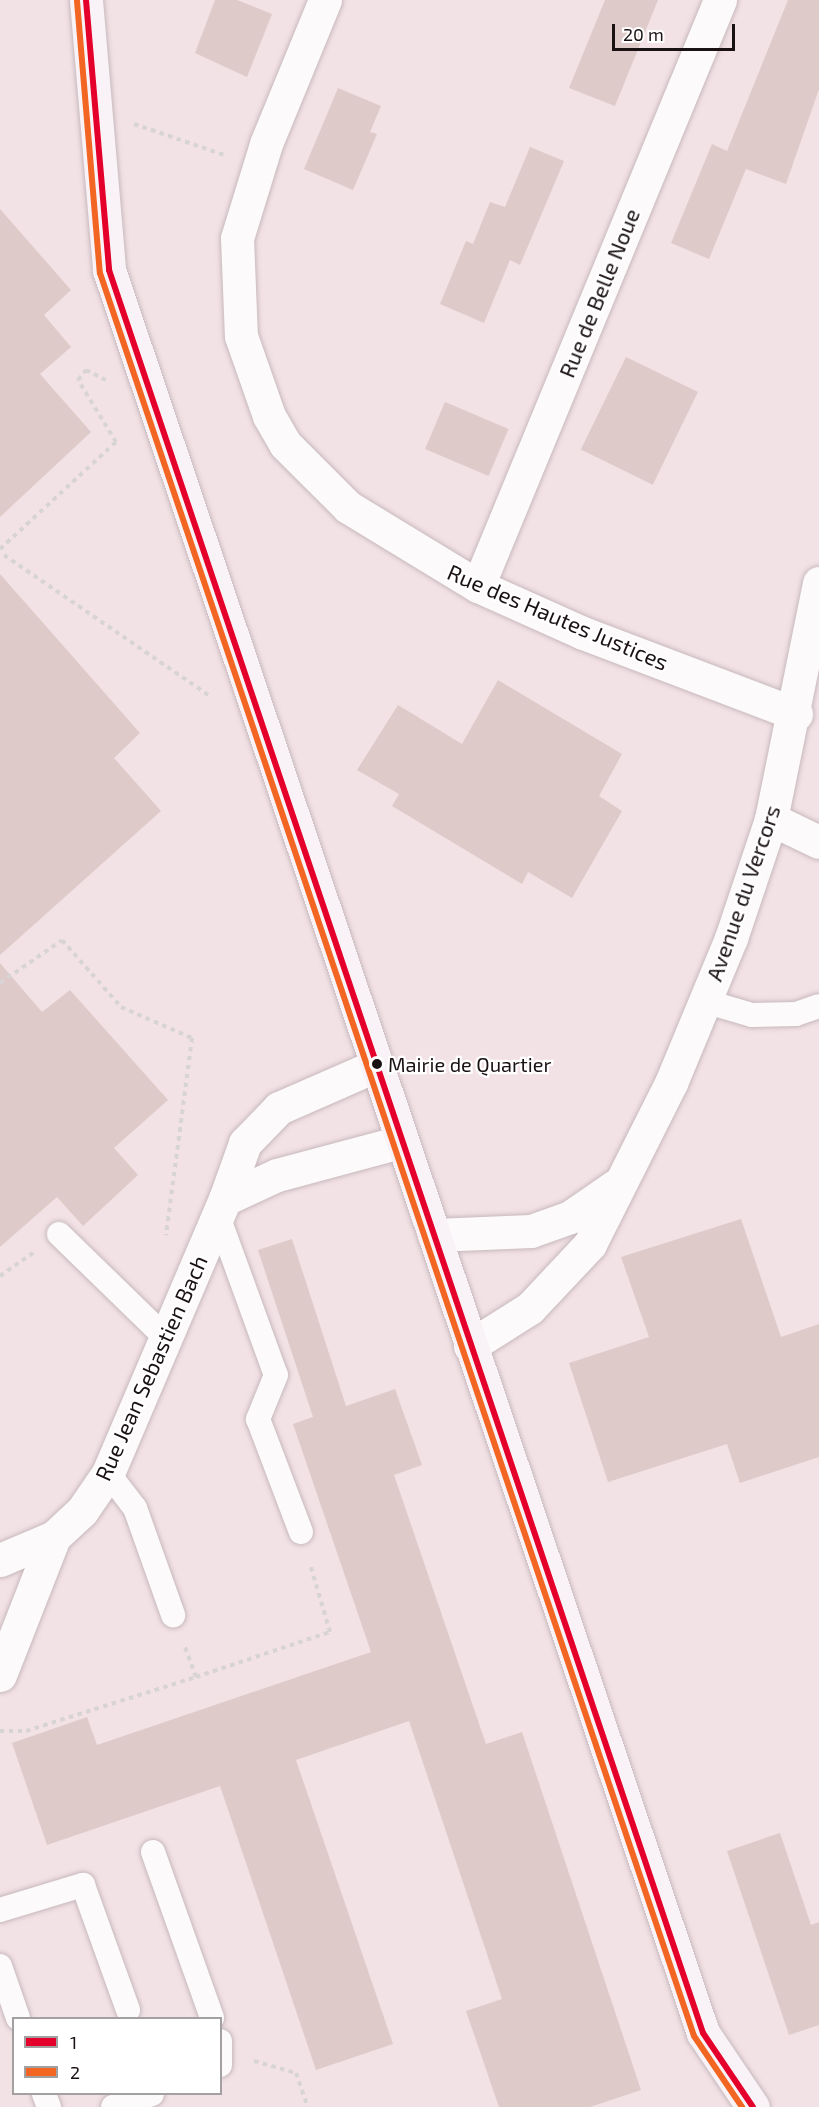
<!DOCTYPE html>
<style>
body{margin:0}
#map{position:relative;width:819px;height:2107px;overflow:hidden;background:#f2e1e5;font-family:"Exo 2",sans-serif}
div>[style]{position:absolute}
.building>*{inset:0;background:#decac8;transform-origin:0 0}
.path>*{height:4px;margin-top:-2px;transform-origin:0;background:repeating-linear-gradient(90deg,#d8d4d5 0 4.5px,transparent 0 9px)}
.roads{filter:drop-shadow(0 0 2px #c7b9bd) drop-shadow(0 0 2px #c7b9bd)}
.lane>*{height:24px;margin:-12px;padding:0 12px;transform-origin:12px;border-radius:12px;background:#fdfafb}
.street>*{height:33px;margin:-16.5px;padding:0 16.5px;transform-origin:16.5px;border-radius:16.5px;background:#fdfafb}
.secondary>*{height:33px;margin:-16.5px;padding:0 16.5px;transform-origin:16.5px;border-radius:16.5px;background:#f9f3f7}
.bus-1>*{height:6px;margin:-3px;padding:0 3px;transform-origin:3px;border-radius:3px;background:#e4002b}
.bus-2>*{height:6px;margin:-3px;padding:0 3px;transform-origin:3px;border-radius:3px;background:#f26522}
.dots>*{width:16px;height:16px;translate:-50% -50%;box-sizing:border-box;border:3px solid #fff;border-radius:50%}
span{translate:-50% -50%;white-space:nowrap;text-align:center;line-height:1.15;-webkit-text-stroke:4.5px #fff;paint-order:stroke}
.bus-label{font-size:20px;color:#1a1113}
.left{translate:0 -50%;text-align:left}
.street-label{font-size:22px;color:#1a1113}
.legend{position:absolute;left:12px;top:2017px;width:210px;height:78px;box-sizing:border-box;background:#fff;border:2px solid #a3a0a1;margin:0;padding:8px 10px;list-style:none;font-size:18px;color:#1a1113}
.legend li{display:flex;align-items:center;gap:12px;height:30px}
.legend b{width:30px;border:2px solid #a3a0a1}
.scale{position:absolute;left:612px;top:24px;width:123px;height:27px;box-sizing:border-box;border:3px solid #1a1113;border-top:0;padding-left:8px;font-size:18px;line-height:21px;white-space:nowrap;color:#1a1113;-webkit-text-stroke:4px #fff;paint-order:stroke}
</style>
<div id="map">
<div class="building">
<i style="clip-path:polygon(215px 0,237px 0,272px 14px,247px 77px,195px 53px)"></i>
<i style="clip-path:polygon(605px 0,658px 0,615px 106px,569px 88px)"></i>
<i style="clip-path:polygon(788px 0,819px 0,819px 89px,786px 184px,746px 169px,709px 259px,671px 243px,712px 144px,727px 151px)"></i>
<i style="clip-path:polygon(338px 88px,381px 106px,370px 132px,377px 134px,353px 190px,304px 169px)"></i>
<i style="clip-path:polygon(530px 147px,564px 161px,520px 265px,510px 260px,484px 323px,440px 304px,466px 241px,473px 244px,490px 202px,505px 207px)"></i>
<i style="clip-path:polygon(0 209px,71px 290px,44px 315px,71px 347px,40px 374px,91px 432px,0 517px)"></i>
<i style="left:626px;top:357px;width:80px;height:103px;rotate:26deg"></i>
<i style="left:445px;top:402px;width:69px;height:51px;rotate:23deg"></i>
<i style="clip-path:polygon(0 574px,140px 733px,114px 758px,161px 811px,0 955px)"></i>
<i style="clip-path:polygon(498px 680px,622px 754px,599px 796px,622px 811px,572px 898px,528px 872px,522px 884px,392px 806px,399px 794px,357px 770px,398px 705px,462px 744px)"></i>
<i style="clip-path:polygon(0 963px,42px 1012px,70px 990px,168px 1100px,114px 1148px,138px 1175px,83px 1226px,57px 1197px,0 1247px)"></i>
<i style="clip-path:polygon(741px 1219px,781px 1337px,819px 1324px,819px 1457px,740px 1483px,727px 1444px,608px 1482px,569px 1363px,649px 1337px,621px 1257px)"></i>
<i style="clip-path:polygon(292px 1239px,346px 1406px,395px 1389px,422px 1465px,394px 1475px,486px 1744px,522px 1732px,641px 2090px,590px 2107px,499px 2107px,466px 2011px,502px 1999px,409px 1721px,296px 1760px,393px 2044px,316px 2070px,220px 1786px,47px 1845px,12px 1743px,87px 1717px,97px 1745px,371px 1652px,293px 1424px,313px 1417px,258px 1250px)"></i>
<i style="clip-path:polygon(780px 1833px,811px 1925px,819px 1922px,819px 2025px,789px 2035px,727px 1851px)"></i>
</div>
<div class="path">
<i style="left:134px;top:124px;width:95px;rotate:19deg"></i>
<i style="left:0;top:549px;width:158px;rotate:-42.7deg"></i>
<i style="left:116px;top:442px;width:73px;rotate:-121.5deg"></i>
<i style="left:78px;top:380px;width:13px;rotate:-51deg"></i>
<i style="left:86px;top:370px;width:22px;rotate:27deg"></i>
<i style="left:4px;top:555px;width:251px;rotate:34.4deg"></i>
<i style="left:0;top:983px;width:75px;rotate:-34.7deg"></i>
<i style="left:62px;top:940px;width:89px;rotate:48.6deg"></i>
<i style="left:121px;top:1007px;width:77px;rotate:23.6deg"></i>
<i style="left:192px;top:1038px;width:199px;rotate:97.5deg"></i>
<i style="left:0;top:1276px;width:42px;rotate:-35.2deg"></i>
<i style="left:196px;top:1677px;width:141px;rotate:-18.6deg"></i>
<i style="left:330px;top:1632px;width:71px;rotate:-106.4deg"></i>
<i style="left:0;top:1731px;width:26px"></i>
<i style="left:26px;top:1731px;width:178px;rotate:-17.6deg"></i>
<i style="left:196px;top:1677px;width:35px;rotate:-110deg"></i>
<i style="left:254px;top:2061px;width:44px;rotate:15.9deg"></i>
<i style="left:296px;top:2073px;width:36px;rotate:71deg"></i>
</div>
<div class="roads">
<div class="lane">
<i style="left:704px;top:1001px;width:50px;rotate:16.3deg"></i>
<i style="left:752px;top:1015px;width:44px;rotate:-1.3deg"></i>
<i style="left:796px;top:1014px;width:24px;rotate:-19deg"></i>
<i style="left:218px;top:1216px;width:169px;rotate:70deg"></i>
<i style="left:276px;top:1375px;width:48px;rotate:112.2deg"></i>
<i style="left:258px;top:1419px;width:121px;rotate:69.2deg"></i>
<i style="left:59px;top:1234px;width:151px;rotate:44.2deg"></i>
<i style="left:108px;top:1473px;width:44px;rotate:52.4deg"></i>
<i style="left:135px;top:1508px;width:114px;rotate:70.4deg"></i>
<i style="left:153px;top:1852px;width:176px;rotate:70.4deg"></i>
<i style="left:0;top:1910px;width:87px;rotate:-16.8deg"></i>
<i style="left:83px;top:1885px;width:133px;rotate:70.2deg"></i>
<i style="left:0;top:1966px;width:55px;rotate:70.9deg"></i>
<i style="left:220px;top:2041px;width:24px;rotate:90deg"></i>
<i style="left:44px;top:2094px;width:14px;rotate:69deg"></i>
<i style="left:113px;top:2107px;width:41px;rotate:-18.4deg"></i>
</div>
<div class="street">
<i style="left:325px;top:0;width:156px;rotate:112.3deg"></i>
<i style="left:266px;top:144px;width:98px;rotate:107.1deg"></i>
<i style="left:237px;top:238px;width:98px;rotate:87.7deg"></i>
<i style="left:241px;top:336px;width:85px;rotate:70.7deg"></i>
<i style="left:269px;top:416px;width:32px;rotate:60deg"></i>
<i style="left:285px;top:444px;width:89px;rotate:45deg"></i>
<i style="left:348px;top:507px;width:152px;rotate:31.3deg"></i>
<i style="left:478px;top:586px;width:115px;rotate:24.1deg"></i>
<i style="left:583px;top:633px;width:228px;rotate:20.8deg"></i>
<i style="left:478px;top:586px;width:634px;rotate:-67.56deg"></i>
<i style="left:771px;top:819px;width:53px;rotate:25.6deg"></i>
<i style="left:375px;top:1066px;width:105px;rotate:156.4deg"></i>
<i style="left:279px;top:1108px;width:49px;rotate:134.2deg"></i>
<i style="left:245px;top:1143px;width:59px;rotate:109.7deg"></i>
<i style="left:225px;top:1199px;width:57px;rotate:-24.8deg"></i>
<i style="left:277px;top:1175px;width:127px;rotate:-15deg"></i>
<i style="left:434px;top:1235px;width:97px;rotate:-2.4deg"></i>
<i style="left:531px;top:1231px;width:41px;rotate:-19.7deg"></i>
<i style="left:570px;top:1217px;width:55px;rotate:-34.6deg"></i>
<i style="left:470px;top:1346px;width:71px;rotate:-32.3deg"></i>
<i style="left:530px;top:1308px;width:88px;rotate:-46.8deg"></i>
<i style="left:590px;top:1244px;width:180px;rotate:-63.3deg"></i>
<i style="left:671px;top:1083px;width:157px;rotate:-67.5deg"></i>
<i style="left:731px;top:938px;width:126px;rotate:-71.4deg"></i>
<i style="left:771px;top:819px;width:241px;rotate:-78.5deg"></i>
<i style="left:0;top:1560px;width:59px;rotate:-23.1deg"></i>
<i style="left:54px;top:1537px;width:38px;rotate:-43deg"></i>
<i style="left:82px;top:1511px;width:46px;rotate:-55.6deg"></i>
<i style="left:108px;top:1473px;width:298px;rotate:-66.9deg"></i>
<i style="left:0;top:1675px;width:148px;rotate:-68.6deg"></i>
</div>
<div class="secondary">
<i style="left:86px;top:0;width:271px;rotate:85.1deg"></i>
<i style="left:109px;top:270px;width:1860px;rotate:71.38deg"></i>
<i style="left:703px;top:2033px;width:89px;rotate:56deg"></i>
</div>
</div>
<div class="bus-1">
<i style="left:86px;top:0;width:271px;rotate:85.1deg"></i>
<i style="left:109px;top:270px;width:1860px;rotate:71.38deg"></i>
<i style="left:703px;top:2033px;width:89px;rotate:56deg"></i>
</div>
<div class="bus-2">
<i style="left:77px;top:1px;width:273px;rotate:85.2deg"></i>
<i style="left:100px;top:273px;width:1860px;rotate:71.38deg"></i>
<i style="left:694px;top:2036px;width:86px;rotate:55.9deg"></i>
</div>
<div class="dots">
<i style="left:377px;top:1064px;background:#1a1113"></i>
</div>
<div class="bus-label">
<span class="left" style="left:388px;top:1064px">Mairie de Quartier</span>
</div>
<div class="street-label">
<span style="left:599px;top:293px;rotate:-68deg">Rue de Belle Noue</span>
<span style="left:558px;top:617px;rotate:23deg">Rue des Hautes Justices</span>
<span style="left:743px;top:893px;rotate:-71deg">Avenue du Vercors</span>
<span style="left:151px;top:1368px;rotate:-66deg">Rue Jean Sebastien Bach</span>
</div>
<ul class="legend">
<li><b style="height:8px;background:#e4002b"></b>1</li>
<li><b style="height:8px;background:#f26522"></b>2</li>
</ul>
<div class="scale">20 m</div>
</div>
